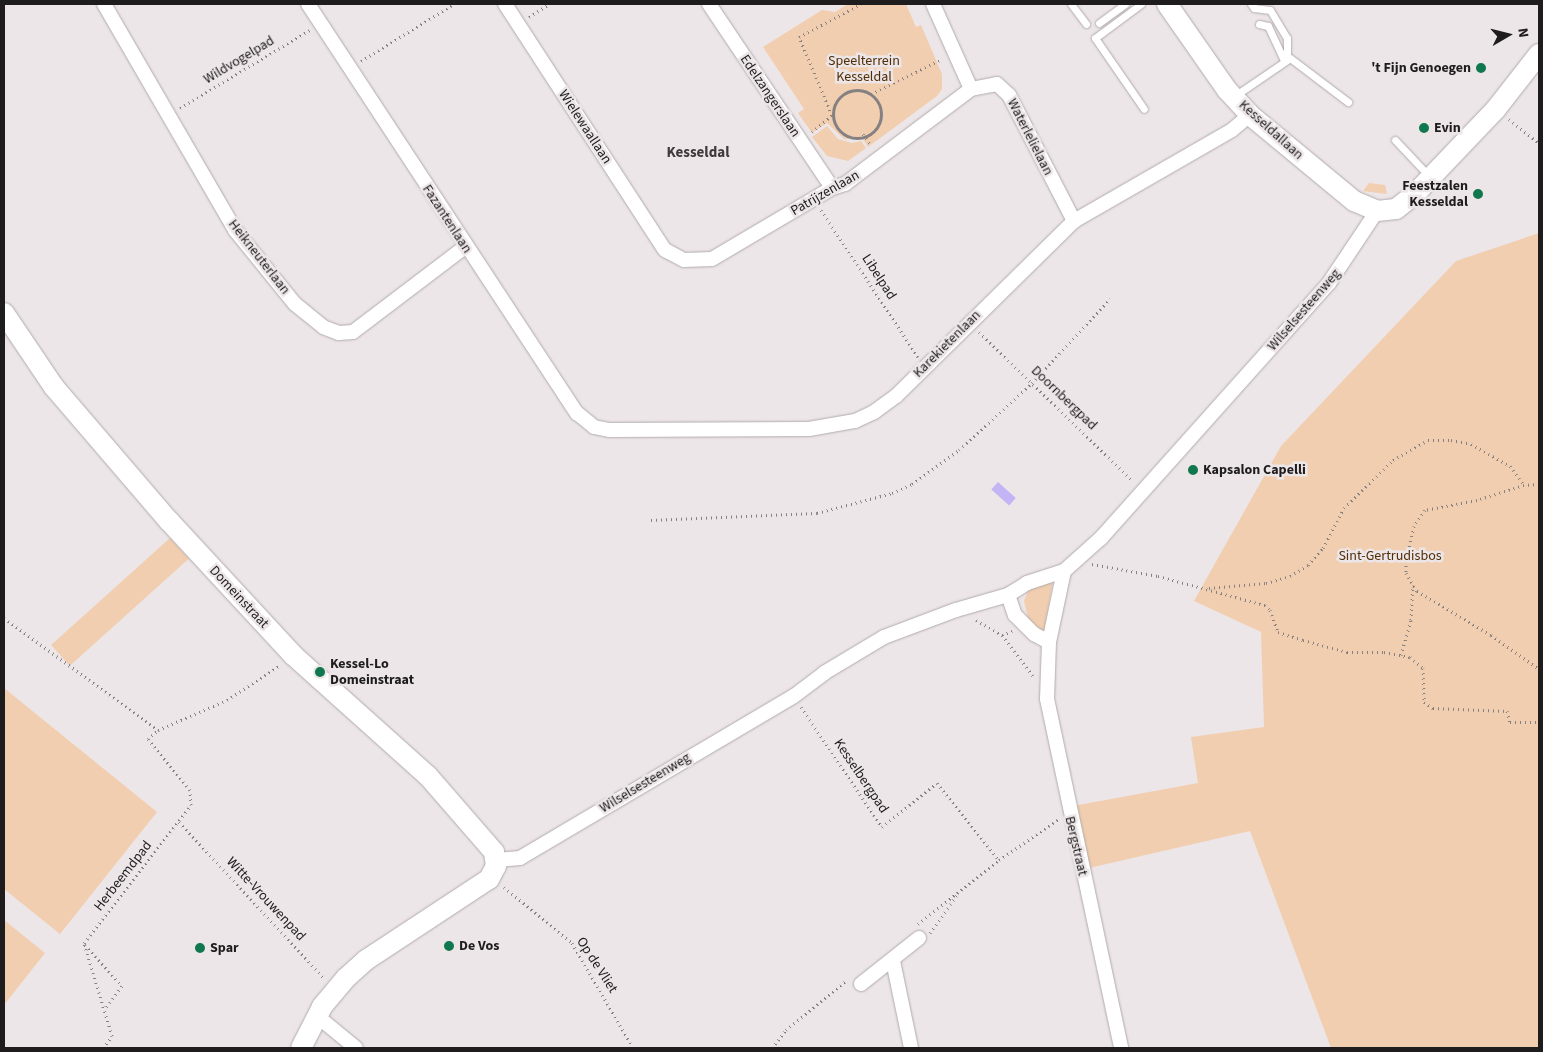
<!DOCTYPE html>
<style>
body{margin:0}
#map{position:relative;width:1543px;height:1052px;overflow:hidden;background:#ede6e8;font-family:"Source Sans 3",sans-serif}
div>[style]{position:absolute}
.green>*{inset:0;background:#f1ceaf;transform-origin:0 0}
.water>*{inset:0;background:#c3b5f5;transform-origin:0 0}
.path>*{height:3px;margin-top:-1.5px;transform-origin:0;background:repeating-linear-gradient(90deg,#858081 0 1px,transparent 0 5px)}
.path>.ring{margin:-1.5px;padding:0;box-sizing:content-box;background:none;border:3px solid #858081;border-radius:50%}
.roads{filter:drop-shadow(0 0 1px #b1aaac) drop-shadow(0 0 1px #b1aaac)}
.lane>*{height:7px;margin:-3.5px;padding:0 3.5px;transform-origin:3.5px;border-radius:3.5px;background:#fff}
.street>*{height:14px;margin:-7px;padding:0 7px;transform-origin:7px;border-radius:7px;background:#fff}
.secondary>*{height:20px;margin:-10px;padding:0 10px;transform-origin:10px;border-radius:10px;background:#fff}
.dots>*{width:14px;height:14px;translate:-50% -50%;box-sizing:border-box;border:2px solid #ede6e8;border-radius:50%}
span{translate:-50% -50%;white-space:nowrap;text-align:center;line-height:1.15;-webkit-text-stroke:5px #ede6e8;paint-order:stroke}
.street-label{font-size:14px;color:#1e1c1c}
.park-label{font-size:14px;color:#502d04}
.poi-label{font-size:14px;color:#1e1c1c;font-weight:700}
.right{translate:-100% -50%;text-align:right}
.left{translate:0 -50%;text-align:left}
.neighbourhood-label{font-size:15px;color:#403a3c;font-weight:700}
.frame{position:absolute;inset:0;border:5px solid #1e1c1c;pointer-events:none}
.north{position:absolute;left:1483px;top:10px;width:50px;height:50px;-webkit-text-stroke:4px #ede6e8;paint-order:stroke;rotate:82deg;font-size:14px;font-weight:700;line-height:20px;text-align:center;color:#1e1c1c}
.north::after{content:'';display:block;margin:auto;width:18px;height:22px;background:#1e1c1c;clip-path:polygon(50% 0,100% 100%,50% 72%,0 100%)}
</style>
<div id="map">
<div class="green">
<i style="clip-path:polygon(848px 4px,906px 4px,916px 27px,921px 25px,942px 74px,942px 89px,937px 96px,868px 147px,863px 139px,844px 139px,827px 123px,812px 133px,798px 113px,804px 109px,763px 47px,822px 10px,835px 12px)"></i>
<i style="clip-path:polygon(827px 126px,838px 139px,852px 143px,861px 141px,866px 148px,848px 161px,827px 156px,812px 137px)"></i>
<i style="clip-path:polygon(1369px 183px,1385px 185px,1387px 194px,1363px 191px)"></i>
<i style="clip-path:polygon(1539px 233px,1539px 1048px,1331px 1048px,1250px 831px,1089px 868px,1073px 806px,1198px 783px,1191px 737px,1264px 727px,1261px 632px,1194px 601px,1200px 590px,1281px 446px,1456px 261px)"></i>
<i style="left:170px;top:538px;width:28px;height:160px;rotate:48deg"></i>
<i style="clip-path:polygon(1053px 579px,1044px 634px,1029px 622px,1024px 601px,1029px 588px)"></i>
<i style="clip-path:polygon(4px 688px,157px 812px,60px 934px,4px 889px)"></i>
<i style="clip-path:polygon(4px 920px,45px 953px,4px 1005px)"></i>
</div>
<div class="water">
<i style="left:998px;top:482px;width:24px;height:10px;rotate:42deg"></i>
</div>
<div class="path">
<i style="left:529px;top:17px;width:24px;rotate:-33deg"></i>
<i style="left:361px;top:61px;width:109px;rotate:-31.5deg"></i>
<i class="ring" style="left:833px;top:90px;width:45px;height:45px"></i>
<i style="left:871px;top:94px;width:79px;rotate:-26.2deg"></i>
<i style="left:180px;top:108px;width:152px;rotate:-31deg"></i>
<i style="left:1509px;top:119px;width:38px;rotate:39deg"></i>
<i style="left:812px;top:132px;width:26px;rotate:-40deg"></i>
<i style="left:832px;top:115px;width:85px;rotate:-112.9deg"></i>
<i style="left:799px;top:37px;width:70px;rotate:-28deg"></i>
<i style="left:863px;top:134px;width:14px;rotate:56deg"></i>
<i style="left:821px;top:210px;width:176px;rotate:56.6deg"></i>
<i style="left:979px;top:332px;width:214px;rotate:44.1deg"></i>
<i style="left:1539px;top:484px;width:15px;rotate:176deg"></i>
<i style="left:1524px;top:485px;width:49px;rotate:162.3deg"></i>
<i style="left:1477px;top:500px;width:53px;rotate:169.1deg"></i>
<i style="left:1425px;top:510px;width:19px;rotate:125deg"></i>
<i style="left:1414px;top:526px;width:36px;rotate:103deg"></i>
<i style="left:1406px;top:561px;width:12px;rotate:90deg"></i>
<i style="left:1406px;top:573px;width:21px;rotate:59deg"></i>
<i style="left:1417px;top:591px;width:86px;rotate:30.7deg"></i>
<i style="left:1491px;top:635px;width:59px;rotate:35.3deg"></i>
<i style="left:651px;top:520px;width:166px;rotate:-2.4deg"></i>
<i style="left:817px;top:513px;width:78px;rotate:-14.9deg"></i>
<i style="left:892px;top:493px;width:22px;rotate:-24deg"></i>
<i style="left:912px;top:484px;width:58px;rotate:-35.9deg"></i>
<i style="left:959px;top:450px;width:99px;rotate:-42.5deg"></i>
<i style="left:1032px;top:383px;width:115px;rotate:-47.1deg"></i>
<i style="left:1092px;top:564px;width:67px;rotate:10.3deg"></i>
<i style="left:1158px;top:576px;width:111px;rotate:15.2deg"></i>
<i style="left:1265px;top:605px;width:7px;rotate:45deg"></i>
<i style="left:1270px;top:610px;width:23px;rotate:70deg"></i>
<i style="left:1278px;top:632px;width:26px;rotate:18deg"></i>
<i style="left:1303px;top:640px;width:46px;rotate:15.3deg"></i>
<i style="left:1347px;top:652px;width:37px"></i>
<i style="left:1384px;top:652px;width:26px;rotate:11deg"></i>
<i style="left:1410px;top:657px;width:17px;rotate:40deg"></i>
<i style="left:1423px;top:668px;width:34px;rotate:88deg"></i>
<i style="left:1424px;top:702px;width:11px;rotate:34deg"></i>
<i style="left:1433px;top:708px;width:74px;rotate:2.3deg"></i>
<i style="left:1507px;top:711px;width:11px;rotate:75deg"></i>
<i style="left:1510px;top:722px;width:29px"></i>
<i style="left:1209px;top:588px;width:57px;rotate:-5deg"></i>
<i style="left:1266px;top:583px;width:25px;rotate:-16deg"></i>
<i style="left:1290px;top:576px;width:21px;rotate:-31deg"></i>
<i style="left:1308px;top:565px;width:23px;rotate:-49deg"></i>
<i style="left:1323px;top:548px;width:45px;rotate:-62.3deg"></i>
<i style="left:1344px;top:508px;width:69px;rotate:-44.4deg"></i>
<i style="left:1393px;top:460px;width:40px;rotate:-29.7deg"></i>
<i style="left:1428px;top:440px;width:23px"></i>
<i style="left:1451px;top:440px;width:20px;rotate:11deg"></i>
<i style="left:1471px;top:444px;width:45px;rotate:29.4deg"></i>
<i style="left:1510px;top:466px;width:24px;rotate:54deg"></i>
<i style="left:4px;top:618px;width:190px;rotate:36deg"></i>
<i style="left:976px;top:620px;width:30px;rotate:30deg"></i>
<i style="left:1002px;top:635px;width:11px;rotate:-22deg"></i>
<i style="left:1002px;top:635px;width:51px;rotate:52.9deg"></i>
<i style="left:1401px;top:655px;width:36px;rotate:-74deg"></i>
<i style="left:1411px;top:620px;width:35px;rotate:-87deg"></i>
<i style="left:801px;top:707px;width:145px;rotate:56deg"></i>
<i style="left:882px;top:827px;width:70px;rotate:-38.7deg"></i>
<i style="left:937px;top:783px;width:99px;rotate:51.2deg"></i>
<i style="left:179px;top:822px;width:214px;rotate:47.1deg"></i>
<i style="left:504px;top:887px;width:88px;rotate:39.5deg"></i>
<i style="left:572px;top:943px;width:121px;rotate:59.8deg"></i>
<i style="left:918px;top:924px;width:103px;rotate:-38.3deg"></i>
<i style="left:999px;top:860px;width:73px;rotate:-34.3deg"></i>
<i style="left:930px;top:933px;width:47px;rotate:-54.6deg"></i>
<i style="left:85px;top:945px;width:55px;rotate:47.9deg"></i>
<i style="left:122px;top:986px;width:29px;rotate:126deg"></i>
<i style="left:103px;top:1048px;width:15px;rotate:-53deg"></i>
<i style="left:112px;top:1036px;width:97px;rotate:-106.8deg"></i>
<i style="left:84px;top:943px;width:175px;rotate:-52.2deg"></i>
<i style="left:191px;top:805px;width:15px;rotate:-94deg"></i>
<i style="left:190px;top:790px;width:66px;rotate:-129.5deg"></i>
<i style="left:148px;top:739px;width:13px;rotate:-42deg"></i>
<i style="left:158px;top:730px;width:75px;rotate:-23.5deg"></i>
<i style="left:227px;top:700px;width:62px;rotate:-33.2deg"></i>
<i style="left:772px;top:1048px;width:23px;rotate:-52deg"></i>
<i style="left:786px;top:1030px;width:79px;rotate:-39.3deg"></i>
</div>
<div class="roads">
<div class="lane">
<i style="left:1071px;top:4px;width:25px;rotate:53deg"></i>
<i style="left:1141px;top:4px;width:57px;rotate:143.5deg"></i>
<i style="left:1095px;top:38px;width:86px;rotate:55.4deg"></i>
<i style="left:1251px;top:4px;width:5px;rotate:53deg"></i>
<i style="left:1254px;top:8px;width:16px;rotate:7deg"></i>
<i style="left:1270px;top:10px;width:33px;rotate:59deg"></i>
<i style="left:1287px;top:38px;width:15px;rotate:90deg"></i>
<i style="left:1287px;top:53px;width:8px;rotate:113deg"></i>
<i style="left:1099px;top:23px;width:32px;rotate:-36deg"></i>
<i style="left:1259px;top:24px;width:9px;rotate:13deg"></i>
<i style="left:1268px;top:26px;width:38px;rotate:65deg"></i>
<i style="left:1236px;top:95px;width:65px;rotate:-34.4deg"></i>
<i style="left:1290px;top:58px;width:73px;rotate:37.2deg"></i>
<i style="left:1395px;top:140px;width:50px;rotate:46.6deg"></i>
</div>
<div class="street">
<i style="left:104px;top:4px;width:261px;rotate:59.9deg"></i>
<i style="left:235px;top:230px;width:95px;rotate:51deg"></i>
<i style="left:295px;top:304px;width:36px;rotate:39deg"></i>
<i style="left:323px;top:327px;width:17px;rotate:21deg"></i>
<i style="left:339px;top:333px;width:14px;rotate:-4deg"></i>
<i style="left:353px;top:332px;width:141px;rotate:-37.2deg"></i>
<i style="left:308px;top:4px;width:490px;rotate:56.7deg"></i>
<i style="left:577px;top:413px;width:22px;rotate:39deg"></i>
<i style="left:594px;top:427px;width:16px;rotate:11deg"></i>
<i style="left:610px;top:430px;width:199px;rotate:-0.3deg"></i>
<i style="left:809px;top:429px;width:47px;rotate:-9.9deg"></i>
<i style="left:855px;top:421px;width:21px;rotate:-25deg"></i>
<i style="left:874px;top:412px;width:27px;rotate:-36deg"></i>
<i style="left:896px;top:396px;width:250px;rotate:-44.5deg"></i>
<i style="left:1074px;top:221px;width:182px;rotate:-29.9deg"></i>
<i style="left:1232px;top:130px;width:23px;rotate:-40deg"></i>
<i style="left:505px;top:4px;width:293px;rotate:57deg"></i>
<i style="left:665px;top:250px;width:21px;rotate:28deg"></i>
<i style="left:684px;top:260px;width:28px;rotate:-2deg"></i>
<i style="left:712px;top:259px;width:139px;rotate:-30.6deg"></i>
<i style="left:832px;top:188px;width:14px;rotate:-17deg"></i>
<i style="left:845px;top:184px;width:158px;rotate:-37deg"></i>
<i style="left:709px;top:4px;width:221px;rotate:56.2deg"></i>
<i style="left:933px;top:4px;width:93px;rotate:65.9deg"></i>
<i style="left:971px;top:89px;width:26px;rotate:-11deg"></i>
<i style="left:997px;top:84px;width:16px;rotate:43deg"></i>
<i style="left:1009px;top:95px;width:142px;rotate:62.7deg"></i>
<i style="left:1064px;top:571px;width:73px;rotate:101.9deg"></i>
<i style="left:1049px;top:642px;width:57px;rotate:92deg"></i>
<i style="left:1047px;top:699px;width:357px;rotate:78deg"></i>
<i style="left:1008px;top:595px;width:21px;rotate:71deg"></i>
<i style="left:1015px;top:615px;width:27px;rotate:45deg"></i>
<i style="left:1034px;top:634px;width:17px;rotate:28deg"></i>
<i style="left:497px;top:860px;width:23px;rotate:-5deg"></i>
<i style="left:520px;top:858px;width:318px;rotate:-30.6deg"></i>
<i style="left:794px;top:696px;width:38px;rotate:-37deg"></i>
<i style="left:824px;top:673px;width:70px;rotate:-31deg"></i>
<i style="left:884px;top:637px;width:77px;rotate:-20.6deg"></i>
<i style="left:956px;top:610px;width:54px;rotate:-16.1deg"></i>
<i style="left:1008px;top:595px;width:22px;rotate:-32deg"></i>
<i style="left:1027px;top:583px;width:39px;rotate:-18deg"></i>
<i style="left:1064px;top:571px;width:50px;rotate:-41.7deg"></i>
<i style="left:1101px;top:538px;width:342px;rotate:-48.2deg"></i>
<i style="left:1329px;top:283px;width:87px;rotate:-56.3deg"></i>
<i style="left:893px;top:961px;width:89px;rotate:78.3deg"></i>
<i style="left:861px;top:984px;width:74px;rotate:-38.4deg"></i>
<i style="left:317px;top:1016px;width:50px;rotate:39.4deg"></i>
</div>
<div class="secondary">
<i style="left:1167px;top:4px;width:105px;rotate:55.1deg"></i>
<i style="left:1227px;top:90px;width:34px;rotate:47deg"></i>
<i style="left:1250px;top:115px;width:135px;rotate:39.6deg"></i>
<i style="left:1354px;top:201px;width:25px;rotate:23deg"></i>
<i style="left:1377px;top:211px;width:19px;rotate:-6deg"></i>
<i style="left:1396px;top:209px;width:24px;rotate:-38deg"></i>
<i style="left:1415px;top:194px;width:117px;rotate:-46.4deg"></i>
<i style="left:1496px;top:109px;width:70px;rotate:-52deg"></i>
<i style="left:4px;top:313px;width:89px;rotate:56deg"></i>
<i style="left:54px;top:387px;width:177px;rotate:49.4deg"></i>
<i style="left:169px;top:521px;width:183px;rotate:47.2deg"></i>
<i style="left:293px;top:655px;width:181px;rotate:41.9deg"></i>
<i style="left:428px;top:776px;width:101px;rotate:49deg"></i>
<i style="left:494px;top:852px;width:14px;rotate:82deg"></i>
<i style="left:496px;top:866px;width:15px;rotate:118deg"></i>
<i style="left:489px;top:879px;width:147px;rotate:146.6deg"></i>
<i style="left:366px;top:960px;width:27px;rotate:138deg"></i>
<i style="left:346px;top:978px;width:38px;rotate:130deg"></i>
<i style="left:322px;top:1007px;width:46px;rotate:117.1deg"></i>
</div>
</div>
<div class="dots">
<i style="left:1481px;top:68px;background:#11774f"></i>
<i style="left:1424px;top:128px;background:#11774f"></i>
<i style="left:1478px;top:194px;background:#11774f"></i>
<i style="left:1193px;top:470px;background:#11774f"></i>
<i style="left:320px;top:672px;background:#11774f"></i>
<i style="left:449px;top:946px;background:#11774f"></i>
<i style="left:200px;top:948px;background:#11774f"></i>
</div>
<div class="street-label">
<span style="left:239px;top:60px;rotate:-31deg">Wildvogelpad</span>
<span style="left:770px;top:96px;rotate:56deg">Edelzangerslaan</span>
<span style="left:585px;top:127px;rotate:57deg">Wielewaallaan</span>
<span style="left:1271px;top:130px;rotate:42deg">Kesseldallaan</span>
<span style="left:1030px;top:137px;rotate:63deg">Waterlelielaan</span>
<span style="left:825px;top:193px;rotate:-30deg">Patrijzenlaan</span>
<span style="left:447px;top:219px;rotate:57deg">Fazantenlaan</span>
<span style="left:259px;top:257px;rotate:52deg">Heikneuterlaan</span>
<span style="left:879px;top:277px;rotate:57deg">Libelpad</span>
<span style="left:1304px;top:310px;rotate:-49deg">Wilselsesteenweg</span>
<span style="left:947px;top:344px;rotate:-45deg">Karekietenlaan</span>
<span style="left:1064px;top:398px;rotate:44deg">Doornbergpad</span>
<span style="left:239px;top:597px;rotate:47deg">Domeinstraat</span>
<span style="left:861px;top:776px;rotate:56deg">Kesselbergpad</span>
<span style="left:645px;top:783px;rotate:-31deg">Wilselsesteenweg</span>
<span style="left:1076px;top:846px;rotate:77deg">Bergstraat</span>
<span style="left:123px;top:876px;rotate:-52deg">Herbeemdpad</span>
<span style="left:266px;top:899px;rotate:47deg">Witte-Vrouwenpad</span>
<span style="left:597px;top:965px;rotate:57deg">Op de Vliet</span>
</div>
<div class="park-label">
<span style="left:864px;top:69px">Speelterrein<br>Kesseldal</span>
<span style="left:1390px;top:556px">Sint-Gertrudisbos</span>
</div>
<div class="poi-label">
<span class="right" style="left:1471px;top:68px">'t Fijn Genoegen</span>
<span class="left" style="left:1434px;top:128px">Evin</span>
<span class="right" style="left:1468px;top:194px">Feestzalen<br>Kesseldal</span>
<span class="left" style="left:1203px;top:470px">Kapsalon Capelli</span>
<span class="left" style="left:330px;top:672px">Kessel-Lo<br>Domeinstraat</span>
<span class="left" style="left:459px;top:946px">De Vos</span>
<span class="left" style="left:210px;top:948px">Spar</span>
</div>
<div class="neighbourhood-label">
<span style="left:698px;top:153px">Kesseldal</span>
</div>
<div class="frame"></div>
<div class="north">N</div>
</div>
